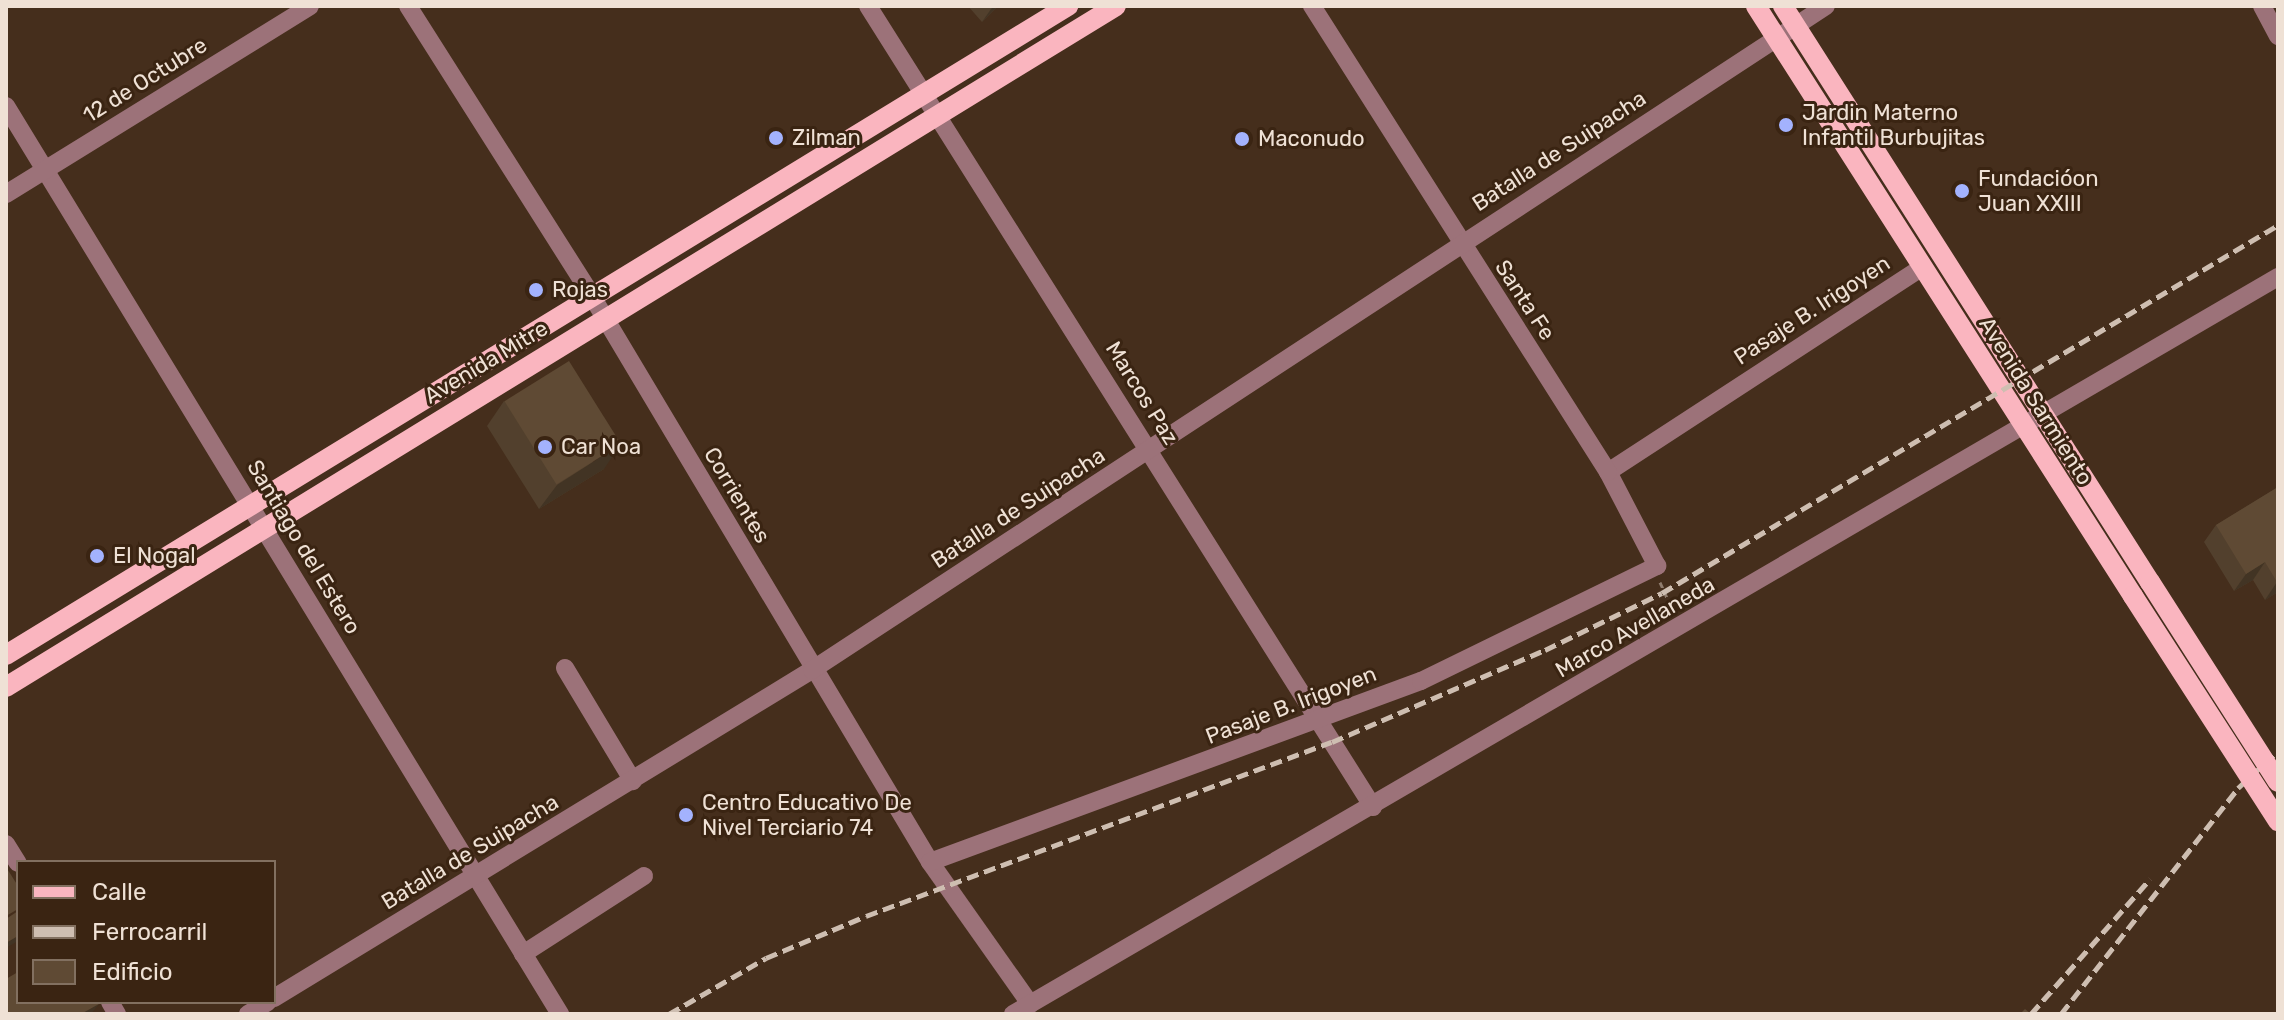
<!DOCTYPE html>
<meta charset="utf-8">
<style>
body{margin:0}
#map{position:relative;width:2284px;height:1020px;overflow:hidden;background:#452e1c;font-family:Rubik,sans-serif}
div>[style]{position:absolute}
.path>*{height:3px;margin-top:-1.5px;transform-origin:0;background:repeating-linear-gradient(90deg,#907d6e 0 6px,transparent 0 10px)}
.minor>*{height:18px;margin:-9px;padding:0 9px;transform-origin:9px;border-radius:9px;background:#9c7279}
.major>*{height:20px;margin:-10px;padding:0 10px;transform-origin:10px;border-radius:10px;background:#fab5bf}
.rail>*{height:5px;margin-top:-2.5px;transform-origin:0;background:repeating-linear-gradient(90deg,#cebeb1 0 12px,transparent 0 18px)}
.major-bridge>*{height:20px;margin:-10px;padding:0 10px;transform-origin:10px;border-radius:10px;background:#fab5bf}
.wall>*{inset:0;background:#52402d}
.shaded-wall>*{inset:0;background:#423424}
.building>*{inset:0;background:#5f4a34;transform-origin:0 0}
.dots>*{width:22px;height:22px;translate:-50% -50%;box-sizing:border-box;border:4px solid #3a2412;border-radius:50%}
span{translate:-50% -50%;white-space:nowrap;text-align:center;line-height:1.15;-webkit-text-stroke:6px #3a2412;paint-order:stroke}
.street-label{font-size:22px;color:#efe1d5}
.poi-label{font-size:22px;color:#efe1d5}
.left{translate:0 -50%;text-align:left}
.frame{position:absolute;inset:0;border:8px solid #efe1d5;pointer-events:none}
.legend{position:absolute;left:16px;top:860px;width:260px;height:144px;box-sizing:border-box;background:#3a2412;border:2px solid #827060;margin:0;padding:10px 14px;list-style:none;font-size:24px;color:#efe1d5}
.legend li{display:flex;align-items:center;gap:16px;height:40px}
.legend b{width:40px;border:2px solid #827060}
</style>
<div id="map">
<div class="path">
<i style="left:1660px;top:582px;width:32px;rotate:66deg"></i>
</div>
<div class="minor">
<i style="left:408px;top:6px;width:346px;rotate:57.6deg"></i>
<i style="left:593px;top:298px;width:657px;rotate:59.14deg"></i>
<i style="left:930px;top:862px;width:174px;rotate:54.8deg"></i>
<i style="left:868px;top:6px;width:947px;rotate:57.77deg"></i>
<i style="left:2262px;top:6px;width:34px;rotate:62deg"></i>
<i style="left:6px;top:106px;width:1064px;rotate:58.61deg"></i>
<i style="left:6px;top:194px;width:357px;rotate:-31.7deg"></i>
<i style="left:1608px;top:472px;width:375px;rotate:-33.1deg"></i>
<i style="left:565px;top:668px;width:132px;rotate:59deg"></i>
<i style="left:6px;top:844px;width:22px;rotate:58deg"></i>
<i style="left:930px;top:862px;width:523px;rotate:-20.24deg"></i>
<i style="left:1421px;top:681px;width:263px;rotate:-26deg"></i>
<i style="left:1657px;top:566px;width:106px;rotate:-117.5deg"></i>
<i style="left:1608px;top:472px;width:552px;rotate:-122.42deg"></i>
<i style="left:523px;top:954px;width:144px;rotate:-32.8deg"></i>
<i style="left:274px;top:998px;width:630px;rotate:-31.37deg"></i>
<i style="left:812px;top:670px;width:1212px;rotate:-33.22deg"></i>
<i style="left:110px;top:1002px;width:14px;rotate:60deg"></i>
<i style="left:248px;top:1014px;width:23px;rotate:-31deg"></i>
<i style="left:1013px;top:1014px;width:1464px;rotate:-30.23deg"></i>
</div>
<div class="major">
<i style="left:1756px;top:6px;width:700px;rotate:57.42deg"></i>
<i style="left:1783px;top:6px;width:683px;rotate:57.5deg"></i>
<i style="left:6px;top:655px;width:1245px;rotate:-31.43deg"></i>
<i style="left:6px;top:687px;width:1302px;rotate:-31.53deg"></i>
</div>
<div class="rail">
<i style="left:669px;top:1014px;width:112px;rotate:-30deg"></i>
<i style="left:766px;top:958px;width:108px;rotate:-22.8deg"></i>
<i style="left:866px;top:916px;width:497px;rotate:-20.5deg"></i>
<i style="left:1332px;top:742px;width:232px;rotate:-23.4deg"></i>
<i style="left:1545px;top:650px;width:130px;rotate:-26deg"></i>
<i style="left:1662px;top:593px;width:718px;rotate:-30.85deg"></i>
<i style="left:2031px;top:1014px;width:180px;rotate:-48.6deg"></i>
<i style="left:2061px;top:1014px;width:287px;rotate:-51.9deg"></i>
<i style="left:2238px;top:788px;width:54px;rotate:-42.8deg"></i>
</div>
<div class="major-bridge">
<i style="left:2150px;top:582px;width:237px;rotate:57.4deg"></i>
<i style="left:2133px;top:596px;width:268px;rotate:57.2deg"></i>
</div>
<div class="wall">
<i style="clip-path:polygon(968px 6px,998px 6px,982px 22px)"></i>
<i style="clip-path:polygon(504px 401px,604px 469px,539px 509px,487px 426px)"></i>
<i style="clip-path:polygon(2278px 487px,2278px 592px,2265px 600px,2253px 580px,2234px 591px,2204px 542px,2216px 525px)"></i>
</div>
<div class="shaded-wall">
<i style="clip-path:polygon(994px 6px,998px 6px,982px 22px,991px 9px)"></i>
<i style="clip-path:polygon(621px 444px,604px 469px,539px 509px,557px 485px)"></i>
<i style="clip-path:polygon(2265px 562px,2253px 580px,2234px 591px,2246px 574px)"></i>
<i style="clip-path:polygon(2277px 582px,2278px 592px,2265px 600px)"></i>
<i style="clip-path:polygon(18px 936px,18px 941px,6px 948px,6px 943px)"></i>
<i style="clip-path:polygon(99px 1004px,91px 1014px,81px 1014px)"></i>
</div>
<div class="building">
<i style="left:569px;top:361px;width:98px;height:76px;rotate:58deg"></i>
<i style="clip-path:polygon(2278px 487px,2278px 582px,2277px 582px,2265px 562px,2246px 574px,2216px 525px)"></i>
<i style="clip-path:polygon(6px 867px,18px 886px,18px 909px,6px 916px)"></i>
<i style="clip-path:polygon(18px 911px,18px 936px,6px 943px,6px 919px)"></i>
<i style="clip-path:polygon(18px 972px,18px 1002px,97px 1002px,99px 1004px,81px 1014px,6px 1014px,6px 979px)"></i>
<i style="clip-path:polygon(2025px 1009px,2031px 1014px,2020px 1014px)"></i>
</div>
<div class="dots">
<i style="left:1786px;top:125px;background:#a3b2fd"></i>
<i style="left:776px;top:138px;background:#a3b2fd"></i>
<i style="left:1242px;top:139px;background:#a3b2fd"></i>
<i style="left:1962px;top:191px;background:#a3b2fd"></i>
<i style="left:536px;top:290px;background:#a3b2fd"></i>
<i style="left:545px;top:447px;background:#a3b2fd"></i>
<i style="left:97px;top:556px;background:#a3b2fd"></i>
<i style="left:686px;top:815px;background:#a3b2fd"></i>
</div>
<div class="street-label">
<span style="left:145px;top:80px;rotate:-32deg">12 de Octubre</span>
<span style="left:1559px;top:151px;rotate:-33deg">Batalla de Suipacha</span>
<span style="left:1525px;top:300px;rotate:57deg">Santa Fe</span>
<span style="left:1812px;top:310px;rotate:-33deg">Pasaje B. Irigoyen</span>
<span style="left:486px;top:362px;rotate:-31deg">Avenida Mitre</span>
<span style="left:1142px;top:393px;rotate:58deg">Marcos Paz</span>
<span style="left:2036px;top:401px;rotate:58deg">Avenida Sarmiento</span>
<span style="left:737px;top:495px;rotate:59deg">Corrientes</span>
<span style="left:1018px;top:508px;rotate:-33deg">Batalla de Suipacha</span>
<span style="left:304px;top:547px;rotate:59deg">Santiago del Estero</span>
<span style="left:1635px;top:627px;rotate:-30deg">Marco Avellaneda</span>
<span style="left:1291px;top:705px;rotate:-21deg">Pasaje B. Irigoyen</span>
<span style="left:470px;top:852px;rotate:-31deg">Batalla de Suipacha</span>
</div>
<div class="poi-label">
<span class="left" style="left:1802px;top:125px">Jardin Materno<br>Infantil Burbujitas</span>
<span class="left" style="left:792px;top:138px">Zilman</span>
<span class="left" style="left:1258px;top:139px">Maconudo</span>
<span class="left" style="left:1978px;top:191px">Fundacióon<br>Juan XXIII</span>
<span class="left" style="left:552px;top:290px">Rojas</span>
<span class="left" style="left:561px;top:447px">Car Noa</span>
<span class="left" style="left:113px;top:556px">El Nogal</span>
<span class="left" style="left:702px;top:815px">Centro Educativo De<br>Nivel Terciario 74</span>
</div>
<div class="frame"></div>
<ul class="legend">
<li><b style="height:10px;background:#fab5bf"></b>Calle</li>
<li><b style="height:10px;background:#cebeb1"></b>Ferrocarril</li>
<li><b style="height:22px;background:#5f4a34"></b>Edificio</li>
</ul>
</div>
